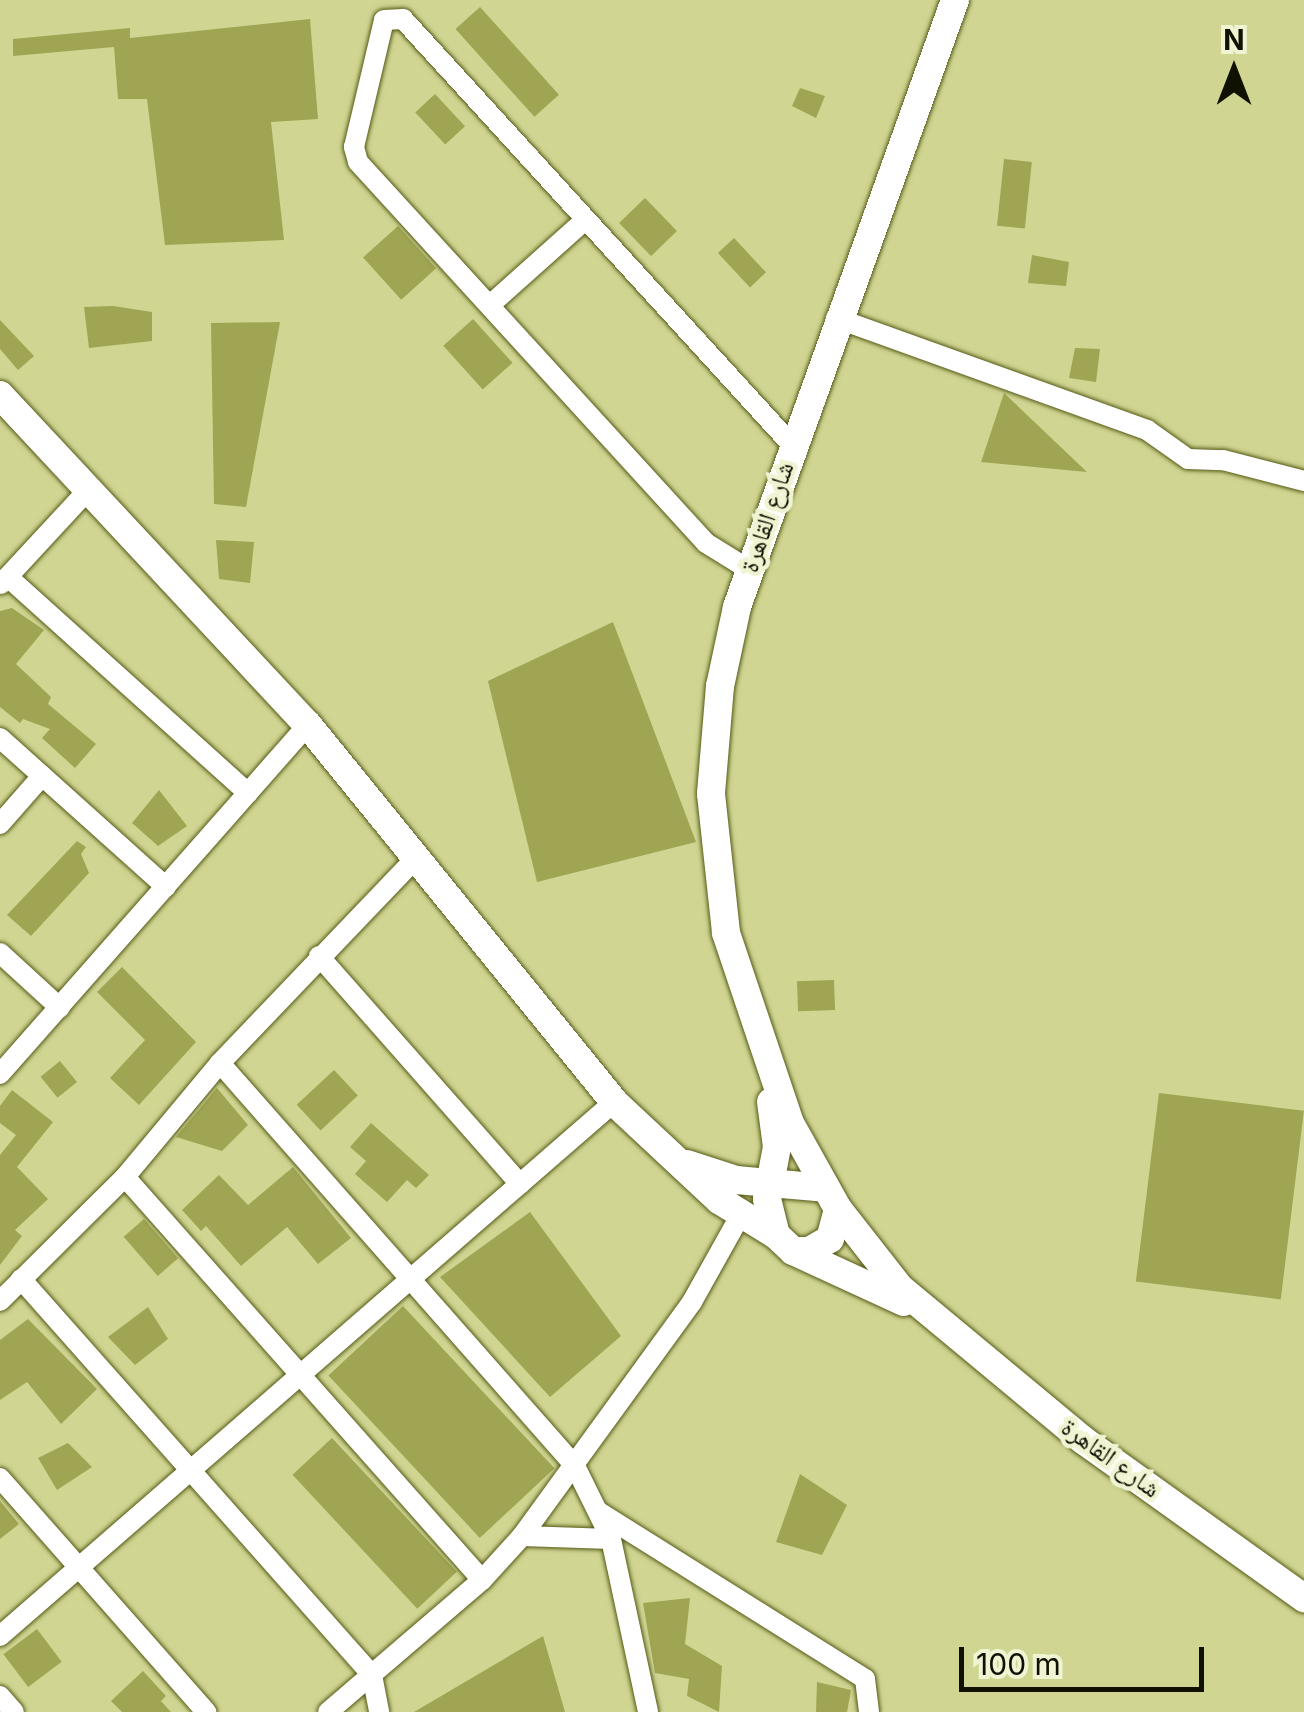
<!DOCTYPE html>
<meta charset="utf-8">
<style>
body{margin:0}
#map{position:relative;width:1304px;height:1712px;overflow:hidden;background:#d0d692;font-family:Inter,"Noto Naskh Arabic",sans-serif}
div>[style]{position:absolute}
.building>*{inset:0;background:#9fa552;transform-origin:0 0}
.roads{filter:drop-shadow(0 0 2px #575a16) drop-shadow(0 0 2px #575a16)}
.street>*{height:20px;margin:-10px;padding:0 10px;transform-origin:10px;border-radius:10px;background:#fff}
.secondary>*{height:28px;margin:-14px;padding:0 14px;transform-origin:14px;border-radius:14px;background:#fff}
span{translate:-50% -50%;white-space:nowrap;text-align:center;line-height:1.15;-webkit-text-stroke:9px #f0f4d2;paint-order:stroke}
.street-label{font-size:25px;color:#101100}
.north{position:absolute;left:1184px;top:20px;width:100px;height:100px;-webkit-text-stroke:8px #f0f4d2;paint-order:stroke;rotate:0deg;font-size:28px;font-weight:700;line-height:40px;text-align:center;color:#101100}
.north::after{content:'';display:block;margin:auto;width:35px;height:45px;background:#101100;clip-path:polygon(50% 0,100% 100%,50% 72%,0 100%)}
.scale{position:absolute;left:959px;top:1647px;width:245px;height:45px;box-sizing:border-box;border:5px solid #101100;border-top:0;padding-left:12px;font-size:30px;line-height:35px;white-space:nowrap;color:#101100;-webkit-text-stroke:8px #f0f4d2;paint-order:stroke}
</style>
<div id="map">
<div class="building">
<i style="left:480px;top:7px;width:118px;height:33px;rotate:48deg"></i>
<i style="clip-path:polygon(310px 19px,318px 119px,271px 122px,284px 240px,165px 245px,147px 99px,118px 99px,114px 47px,13px 56px,13px 39px,130px 28px,130px 38px)"></i>
<i style="clip-path:polygon(800px 88px,825px 96px,816px 118px,792px 106px)"></i>
<i style="left:435px;top:94px;width:44px;height:27px;rotate:47deg"></i>
<i style="left:1004px;top:159px;width:28px;height:67px;rotate:6deg"></i>
<i style="left:645px;top:198px;width:46px;height:36px;rotate:46deg"></i>
<i style="left:398px;top:226px;width:57px;height:47px;rotate:48deg"></i>
<i style="left:734px;top:238px;width:47px;height:22px;rotate:47deg"></i>
<i style="clip-path:polygon(1032px 255px,1069px 262px,1066px 286px,1028px 283px)"></i>
<i style="clip-path:polygon(113px 306px,152px 312px,152px 341px,89px 348px,84px 307px)"></i>
<i style="left:473px;top:319px;width:59px;height:40px;rotate:48deg"></i>
<i style="clip-path:polygon(0 320px,34px 356px,18px 370px,0 349px)"></i>
<i style="clip-path:polygon(280px 322px,246px 507px,214px 504px,211px 323px)"></i>
<i style="clip-path:polygon(1075px 348px,1100px 349px,1096px 382px,1069px 378px)"></i>
<i style="clip-path:polygon(1004px 393px,1087px 472px,981px 462px)"></i>
<i style="clip-path:polygon(216px 540px,254px 542px,250px 583px,219px 579px)"></i>
<i style="clip-path:polygon(12px 608px,44px 630px,16px 664px,51px 697px,48px 704px,96px 744px,75px 768px,42px 738px,50px 729px,23px 719px,20px 723px,0 707px,0 611px)"></i>
<i style="clip-path:polygon(613px 622px,696px 842px,537px 882px,488px 681px)"></i>
<i style="clip-path:polygon(159px 790px,187px 826px,158px 846px,132px 823px)"></i>
<i style="clip-path:polygon(77px 841px,86px 847px,81px 854px,89px 873px,31px 936px,7px 915px)"></i>
<i style="clip-path:polygon(122px 967px,196px 1042px,139px 1105px,110px 1078px,145px 1040px,97px 992px)"></i>
<i style="left:834px;top:980px;width:30px;height:37px;rotate:88deg"></i>
<i style="left:60px;top:1061px;width:27px;height:25px;rotate:51deg"></i>
<i style="left:334px;top:1070px;width:35px;height:51px;rotate:47deg"></i>
<i style="clip-path:polygon(217px 1088px,248px 1125px,222px 1151px,176px 1137px)"></i>
<i style="clip-path:polygon(12px 1090px,53px 1122px,17px 1167px,48px 1199px,15px 1230px,22px 1236px,0 1265px,0 1155px,16px 1135px,0 1123px,0 1106px)"></i>
<i style="left:1159px;top:1093px;width:146px;height:190px;rotate:7deg"></i>
<i style="clip-path:polygon(371px 1123px,429px 1175px,416px 1188px,407px 1180px,387px 1202px,355px 1174px,366px 1161px,350px 1147px)"></i>
<i style="clip-path:polygon(293px 1167px,351px 1238px,318px 1264px,287px 1227px,241px 1266px,206px 1226px,201px 1231px,182px 1210px,219px 1175px,248px 1205px)"></i>
<i style="clip-path:polygon(530px 1212px,621px 1336px,550px 1397px,440px 1277px)"></i>
<i style="left:144px;top:1219px;width:52px;height:27px;rotate:49deg"></i>
<i style="left:403px;top:1306px;width:222px;height:102px;rotate:47deg"></i>
<i style="clip-path:polygon(148px 1307px,168px 1339px,135px 1365px,108px 1337px)"></i>
<i style="clip-path:polygon(28px 1319px,97px 1389px,61px 1424px,27px 1382px,0 1400px,0 1340px)"></i>
<i style="left:332px;top:1438px;width:183px;height:54px;rotate:47deg"></i>
<i style="clip-path:polygon(68px 1443px,92px 1467px,57px 1490px,38px 1458px)"></i>
<i style="clip-path:polygon(800px 1474px,847px 1505px,822px 1555px,776px 1542px)"></i>
<i style="clip-path:polygon(0 1501px,19px 1524px,0 1539px)"></i>
<i style="clip-path:polygon(690px 1598px,685px 1644px,722px 1666px,719px 1712px,687px 1696px,689px 1679px,655px 1673px,643px 1603px)"></i>
<i style="left:37px;top:1629px;width:41px;height:42px;rotate:53deg"></i>
<i style="clip-path:polygon(543px 1636px,565px 1712px,414px 1712px)"></i>
<i style="clip-path:polygon(143px 1671px,166px 1696px,161px 1701px,171px 1712px,122px 1712px,111px 1701px)"></i>
<i style="clip-path:polygon(817px 1682px,851px 1690px,847px 1712px,816px 1712px)"></i>
</div>
<div class="roads">
<div class="street">
<i style="left:490px;top:305px;width:126px;rotate:-41.8deg"></i>
<i style="left:836px;top:318px;width:331px;rotate:19.8deg"></i>
<i style="left:1147px;top:430px;width:50px;rotate:35.3deg"></i>
<i style="left:1188px;top:459px;width:35px;rotate:2deg"></i>
<i style="left:1223px;top:460px;width:84px;rotate:14.5deg"></i>
<i style="left:748px;top:569px;width:49px;rotate:-148.2deg"></i>
<i style="left:706px;top:543px;width:516px;rotate:-132.41deg"></i>
<i style="left:358px;top:162px;width:16px;rotate:-105deg"></i>
<i style="left:354px;top:147px;width:130px;rotate:-76.7deg"></i>
<i style="left:384px;top:20px;width:19px;rotate:-3deg"></i>
<i style="left:403px;top:19px;width:577px;rotate:47.6deg"></i>
<i style="left:8px;top:577px;width:323px;rotate:42deg"></i>
<i style="left:1px;top:584px;width:129px;rotate:-47.2deg"></i>
<i style="left:0;top:738px;width:223px;rotate:41.9deg"></i>
<i style="left:0;top:824px;width:64px;rotate:-48.8deg"></i>
<i style="left:0;top:953px;width:81px;rotate:42.5deg"></i>
<i style="left:319px;top:956px;width:304px;rotate:48.6deg"></i>
<i style="left:220px;top:1063px;width:537px;rotate:48.62deg"></i>
<i style="left:575px;top:1466px;width:81px;rotate:63.7deg"></i>
<i style="left:611px;top:1539px;width:177px;rotate:77.9deg"></i>
<i style="left:0;top:1074px;width:465px;rotate:-48.6deg"></i>
<i style="left:125px;top:1177px;width:538px;rotate:48.46deg"></i>
<i style="left:21px;top:1279px;width:529px;rotate:48.45deg"></i>
<i style="left:372px;top:1675px;width:38px;rotate:79deg"></i>
<i style="left:0;top:1301px;width:176px;rotate:-44.8deg"></i>
<i style="left:125px;top:1177px;width:148px;rotate:-50.2deg"></i>
<i style="left:220px;top:1063px;width:285px;rotate:-46.3deg"></i>
<i style="left:0;top:1478px;width:312px;rotate:48.6deg"></i>
<i style="left:599px;top:1512px;width:314px;rotate:32.1deg"></i>
<i style="left:865px;top:1679px;width:33px;rotate:83deg"></i>
<i style="left:522px;top:1536px;width:89px;rotate:1.9deg"></i>
<i style="left:0;top:1636px;width:814px;rotate:-41.01deg"></i>
<i style="left:0;top:1696px;width:21px;rotate:49deg"></i>
<i style="left:328px;top:1712px;width:203px;rotate:-40.6deg"></i>
<i style="left:482px;top:1580px;width:59px;rotate:-47.7deg"></i>
<i style="left:522px;top:1536px;width:289px;rotate:-54deg"></i>
<i style="left:692px;top:1302px;width:98px;rotate:-60.8deg"></i>
</div>
<div class="secondary">
<i style="left:955px;top:0;width:645px;rotate:109.76deg"></i>
<i style="left:737px;top:607px;width:81px;rotate:102.1deg"></i>
<i style="left:720px;top:686px;width:108px;rotate:94.8deg"></i>
<i style="left:711px;top:794px;width:140px;rotate:83.8deg"></i>
<i style="left:726px;top:933px;width:200px;rotate:71.4deg"></i>
<i style="left:790px;top:1123px;width:98px;rotate:60.8deg"></i>
<i style="left:838px;top:1209px;width:100px;rotate:51.9deg"></i>
<i style="left:900px;top:1288px;width:238px;rotate:39.7deg"></i>
<i style="left:1083px;top:1440px;width:272px;rotate:35.6deg"></i>
<i style="left:0;top:395px;width:451px;rotate:47deg"></i>
<i style="left:308px;top:725px;width:486px;rotate:50.9deg"></i>
<i style="left:614px;top:1102px;width:144px;rotate:43deg"></i>
<i style="left:719px;top:1200px;width:67px;rotate:31.6deg"></i>
<i style="left:771px;top:1102px;width:45px;rotate:82.4deg"></i>
<i style="left:777px;top:1147px;width:53px;rotate:100.9deg"></i>
<i style="left:767px;top:1199px;width:37px;rotate:76deg"></i>
<i style="left:776px;top:1235px;width:23px;rotate:43deg"></i>
<i style="left:793px;top:1251px;width:122px;rotate:24.7deg"></i>
<i style="left:687px;top:1164px;width:52px;rotate:18.1deg"></i>
<i style="left:736px;top:1180px;width:89px;rotate:5.1deg"></i>
<i style="left:793px;top:1251px;width:16px"></i>
<i style="left:809px;top:1251px;width:24px;rotate:-30deg"></i>
<i style="left:830px;top:1239px;width:31px;rotate:-75deg"></i>
</div>
</div>
<div class="street-label">
<span style="left:767px;top:517px;rotate:-71deg">شارع القاهرة</span>
<span style="left:1111px;top:1458px;rotate:36deg">شارع القاهرة</span>
</div>
<div class="north">N</div>
<div class="scale">100 m</div>
</div>
